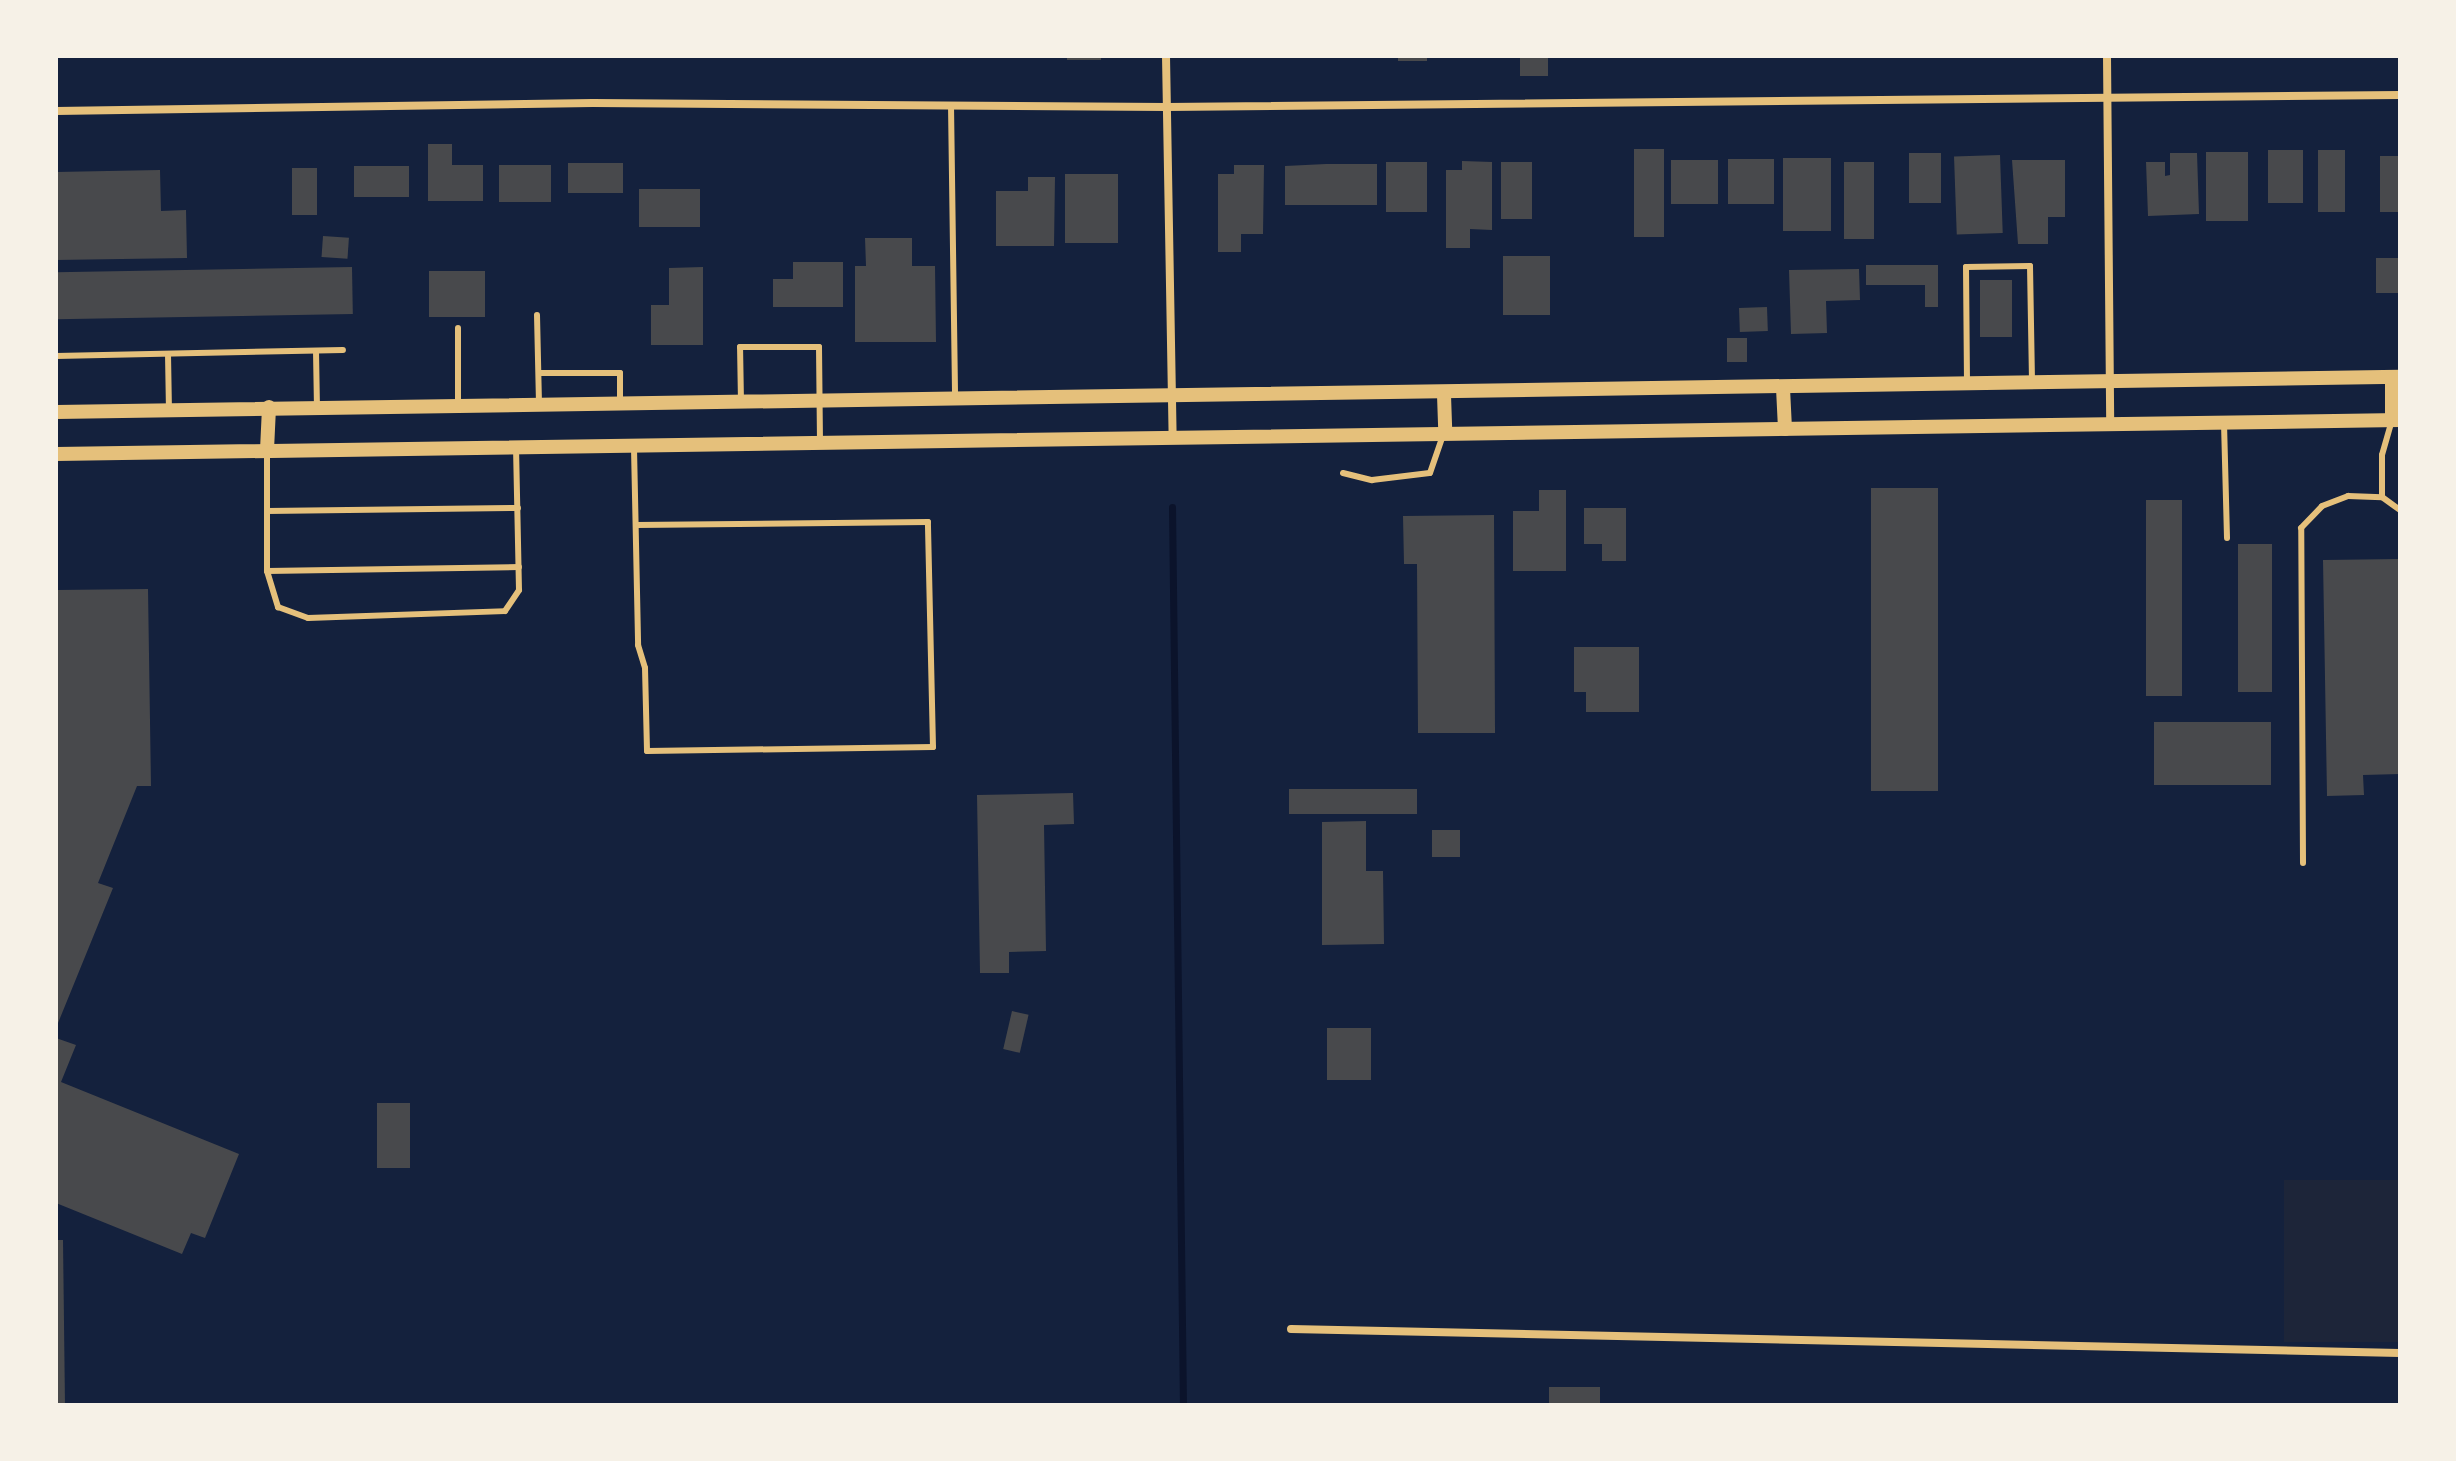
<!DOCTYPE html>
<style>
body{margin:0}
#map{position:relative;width:2456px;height:1461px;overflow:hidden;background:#14213d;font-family:"Work Sans",sans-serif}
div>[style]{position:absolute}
.green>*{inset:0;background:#1d2539;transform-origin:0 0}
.stream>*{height:7px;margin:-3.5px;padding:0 3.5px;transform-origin:3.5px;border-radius:3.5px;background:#0b132b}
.building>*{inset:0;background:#48494c;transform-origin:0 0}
.service>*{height:6px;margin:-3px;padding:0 3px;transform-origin:3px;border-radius:3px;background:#e5c07b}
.minor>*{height:8px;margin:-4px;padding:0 4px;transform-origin:4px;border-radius:4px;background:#e5c07b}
.tertiary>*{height:14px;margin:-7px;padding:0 7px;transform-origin:7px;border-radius:7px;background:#e5c07b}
span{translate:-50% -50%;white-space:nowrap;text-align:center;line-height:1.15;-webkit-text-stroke:6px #f6f1e7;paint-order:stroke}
.frame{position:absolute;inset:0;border:58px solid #f6f1e7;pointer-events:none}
</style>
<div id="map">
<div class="green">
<i style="left:2284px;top:1180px;width:116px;height:162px"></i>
</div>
<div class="stream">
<i style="left:1172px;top:507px;width:898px;rotate:89.3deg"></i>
</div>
<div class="building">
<i style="left:1067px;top:56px;width:34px;height:4px"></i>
<i style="left:1398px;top:56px;width:29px;height:5px"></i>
<i style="left:1520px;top:56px;width:28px;height:20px"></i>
<i style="clip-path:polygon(428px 144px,452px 144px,452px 165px,483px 165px,483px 201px,428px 201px)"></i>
<i style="left:1634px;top:149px;width:30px;height:88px"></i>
<i style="left:2268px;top:150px;width:35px;height:53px"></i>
<i style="left:2318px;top:150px;width:27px;height:62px"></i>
<i style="left:2206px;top:152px;width:42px;height:69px"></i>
<i style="left:1909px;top:153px;width:32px;height:50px"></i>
<i style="clip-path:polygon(2170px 153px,2197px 153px,2199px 214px,2148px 216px,2146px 162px,2165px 162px,2165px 176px,2170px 175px)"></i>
<i style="left:2000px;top:155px;width:78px;height:46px;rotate:88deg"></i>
<i style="left:2380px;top:156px;width:20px;height:56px"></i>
<i style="left:1783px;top:158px;width:48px;height:73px"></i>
<i style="left:1728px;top:159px;width:46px;height:45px"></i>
<i style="left:1671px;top:160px;width:47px;height:44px"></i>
<i style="clip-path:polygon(2012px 160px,2065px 160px,2065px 217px,2048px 217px,2048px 244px,2018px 244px)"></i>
<i style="clip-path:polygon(1462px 161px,1492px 162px,1492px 230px,1470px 229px,1470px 248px,1446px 248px,1446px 170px,1462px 170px)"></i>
<i style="left:1386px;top:162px;width:41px;height:50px"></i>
<i style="left:1501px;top:162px;width:31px;height:57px"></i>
<i style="left:1844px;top:162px;width:30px;height:77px"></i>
<i style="left:568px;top:163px;width:55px;height:30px"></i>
<i style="clip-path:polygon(1326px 164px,1377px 164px,1377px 205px,1285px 205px,1285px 166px)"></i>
<i style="left:499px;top:165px;width:52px;height:37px"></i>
<i style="clip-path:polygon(1234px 165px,1264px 165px,1263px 234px,1241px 234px,1241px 252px,1218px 252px,1218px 174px,1234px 174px)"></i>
<i style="left:354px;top:166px;width:55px;height:31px"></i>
<i style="left:292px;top:168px;width:25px;height:47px"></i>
<i style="clip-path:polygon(160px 170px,161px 211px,186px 210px,187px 258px,56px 260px,56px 172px)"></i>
<i style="left:1065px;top:174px;width:53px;height:69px"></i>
<i style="clip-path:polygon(1028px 177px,1055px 177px,1054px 246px,996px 246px,996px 191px,1028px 191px)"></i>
<i style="left:639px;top:189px;width:61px;height:38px"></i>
<i style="left:323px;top:236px;width:26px;height:21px;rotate:4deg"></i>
<i style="clip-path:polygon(865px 238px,912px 238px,912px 266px,935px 266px,936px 342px,855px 342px,855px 266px,866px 266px)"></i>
<i style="left:1503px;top:256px;width:47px;height:59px"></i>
<i style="left:2376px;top:258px;width:24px;height:35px"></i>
<i style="clip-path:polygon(793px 262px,843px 262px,843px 307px,773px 307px,773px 279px,793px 279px)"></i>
<i style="clip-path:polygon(1866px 265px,1938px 265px,1938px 307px,1925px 307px,1925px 285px,1866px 285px)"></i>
<i style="left:352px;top:267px;width:47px;height:296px;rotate:89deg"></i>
<i style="clip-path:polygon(703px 267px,703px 345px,651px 345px,651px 305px,669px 305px,669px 268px)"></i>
<i style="clip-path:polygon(1859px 269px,1860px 300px,1826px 301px,1827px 333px,1791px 334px,1789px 270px)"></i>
<i style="left:429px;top:271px;width:56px;height:46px"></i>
<i style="left:1980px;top:280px;width:32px;height:57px"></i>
<i style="left:1767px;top:307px;width:24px;height:28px;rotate:88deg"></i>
<i style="left:1727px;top:338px;width:20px;height:24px"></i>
<i style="left:1871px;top:488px;width:67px;height:303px"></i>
<i style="clip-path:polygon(1539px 490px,1566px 490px,1566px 571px,1513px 571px,1513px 511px,1539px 511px)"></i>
<i style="left:2146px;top:500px;width:36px;height:196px"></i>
<i style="clip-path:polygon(1584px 508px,1626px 508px,1626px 561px,1602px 561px,1602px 544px,1584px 544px)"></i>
<i style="clip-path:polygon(1494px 515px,1495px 733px,1418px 733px,1417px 564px,1404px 564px,1403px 516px)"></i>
<i style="left:2238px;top:544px;width:34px;height:148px"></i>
<i style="clip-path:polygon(2400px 559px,2400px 774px,2363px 775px,2364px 795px,2327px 796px,2323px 560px)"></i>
<i style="clip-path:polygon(148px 589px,151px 786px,137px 786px,98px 883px,113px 888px,56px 1028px,56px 590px)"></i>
<i style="clip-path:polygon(1574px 647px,1639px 647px,1639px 712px,1586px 712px,1586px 692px,1574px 692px)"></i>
<i style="left:2154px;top:722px;width:117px;height:63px"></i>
<i style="left:1289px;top:789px;width:128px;height:25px"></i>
<i style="clip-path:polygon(1073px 793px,1074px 824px,1044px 825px,1046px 951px,1009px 952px,1009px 973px,980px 973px,977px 795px)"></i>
<i style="clip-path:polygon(1366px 821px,1366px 871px,1383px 871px,1384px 944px,1322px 945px,1322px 822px)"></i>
<i style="left:1432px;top:830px;width:28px;height:27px"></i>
<i style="left:1012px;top:1011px;width:17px;height:39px;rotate:13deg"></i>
<i style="left:1327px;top:1028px;width:44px;height:52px"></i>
<i style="clip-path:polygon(56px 1038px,76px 1045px,61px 1082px,239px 1154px,205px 1238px,191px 1233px,182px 1254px,56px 1203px)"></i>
<i style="left:377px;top:1103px;width:33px;height:65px"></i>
<i style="clip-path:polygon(56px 1240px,63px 1240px,65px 1405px,56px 1405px)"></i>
<i style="left:1549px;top:1387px;width:51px;height:18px"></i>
</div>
<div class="service">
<i style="left:951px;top:105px;width:293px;rotate:89.2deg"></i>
<i style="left:537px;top:315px;width:88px;rotate:88.7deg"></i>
<i style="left:458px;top:328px;width:77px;rotate:90deg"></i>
<i style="left:316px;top:351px;width:55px;rotate:89deg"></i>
<i style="left:168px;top:354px;width:56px;rotate:89deg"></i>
<i style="left:56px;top:356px;width:287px;rotate:-1.2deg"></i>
<i style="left:539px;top:373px;width:81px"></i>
<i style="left:620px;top:373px;width:30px;rotate:90deg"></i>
<i style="left:1967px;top:382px;width:115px;rotate:-90.5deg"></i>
<i style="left:1966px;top:267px;width:64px;rotate:-0.9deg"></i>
<i style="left:2030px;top:266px;width:117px;rotate:89deg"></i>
<i style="left:741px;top:402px;width:55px;rotate:-91deg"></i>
<i style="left:740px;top:347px;width:79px"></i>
<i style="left:819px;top:347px;width:94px;rotate:89.4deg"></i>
<i style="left:2392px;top:420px;width:36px;rotate:106deg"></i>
<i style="left:2382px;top:455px;width:42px;rotate:90deg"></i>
<i style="left:2382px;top:497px;width:22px;rotate:36deg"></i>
<i style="left:2224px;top:423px;width:115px;rotate:88.5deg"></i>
<i style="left:634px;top:448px;width:197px;rotate:88.8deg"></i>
<i style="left:638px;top:645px;width:24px;rotate:73deg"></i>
<i style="left:645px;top:668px;width:83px;rotate:88.6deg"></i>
<i style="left:647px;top:751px;width:286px;rotate:-0.8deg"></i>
<i style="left:933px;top:747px;width:225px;rotate:-91.3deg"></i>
<i style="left:928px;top:522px;width:292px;rotate:179.4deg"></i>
<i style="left:267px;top:450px;width:121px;rotate:90deg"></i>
<i style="left:267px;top:571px;width:38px;rotate:73deg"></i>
<i style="left:278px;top:607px;width:32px;rotate:20deg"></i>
<i style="left:308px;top:618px;width:197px;rotate:-2deg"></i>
<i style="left:505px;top:611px;width:25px;rotate:-56deg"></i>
<i style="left:519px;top:590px;width:142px;rotate:-91.2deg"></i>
<i style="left:1343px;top:473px;width:30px;rotate:14deg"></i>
<i style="left:1372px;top:480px;width:58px;rotate:-6.9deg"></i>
<i style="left:1430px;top:473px;width:40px;rotate:-71.1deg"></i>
<i style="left:267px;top:511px;width:251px;rotate:-0.7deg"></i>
<i style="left:267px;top:571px;width:252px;rotate:-0.9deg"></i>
<i style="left:2303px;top:863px;width:335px;rotate:-90.3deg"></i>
<i style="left:2301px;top:528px;width:30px;rotate:-46deg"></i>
<i style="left:2322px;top:506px;width:28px;rotate:-21deg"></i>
<i style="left:2348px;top:496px;width:34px;rotate:2deg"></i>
</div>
<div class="minor">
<i style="left:1166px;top:56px;width:382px;rotate:89deg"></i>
<i style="left:2107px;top:56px;width:368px;rotate:89.5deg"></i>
<i style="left:56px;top:111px;width:537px;rotate:-0.85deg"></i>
<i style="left:593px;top:103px;width:574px;rotate:0.4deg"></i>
<i style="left:1167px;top:107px;width:1233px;rotate:-0.56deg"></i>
<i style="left:1291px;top:1329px;width:1109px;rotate:1.24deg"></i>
</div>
<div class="tertiary">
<i style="left:2392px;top:377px;width:43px;rotate:90deg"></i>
<i style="left:1783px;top:388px;width:41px;rotate:87.2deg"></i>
<i style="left:1444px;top:395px;width:36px;rotate:88deg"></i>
<i style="left:56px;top:412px;width:2344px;rotate:-0.86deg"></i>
<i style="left:267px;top:450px;width:43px;rotate:-87.3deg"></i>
<i style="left:56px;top:454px;width:2344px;rotate:-0.83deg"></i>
</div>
<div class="frame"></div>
</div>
